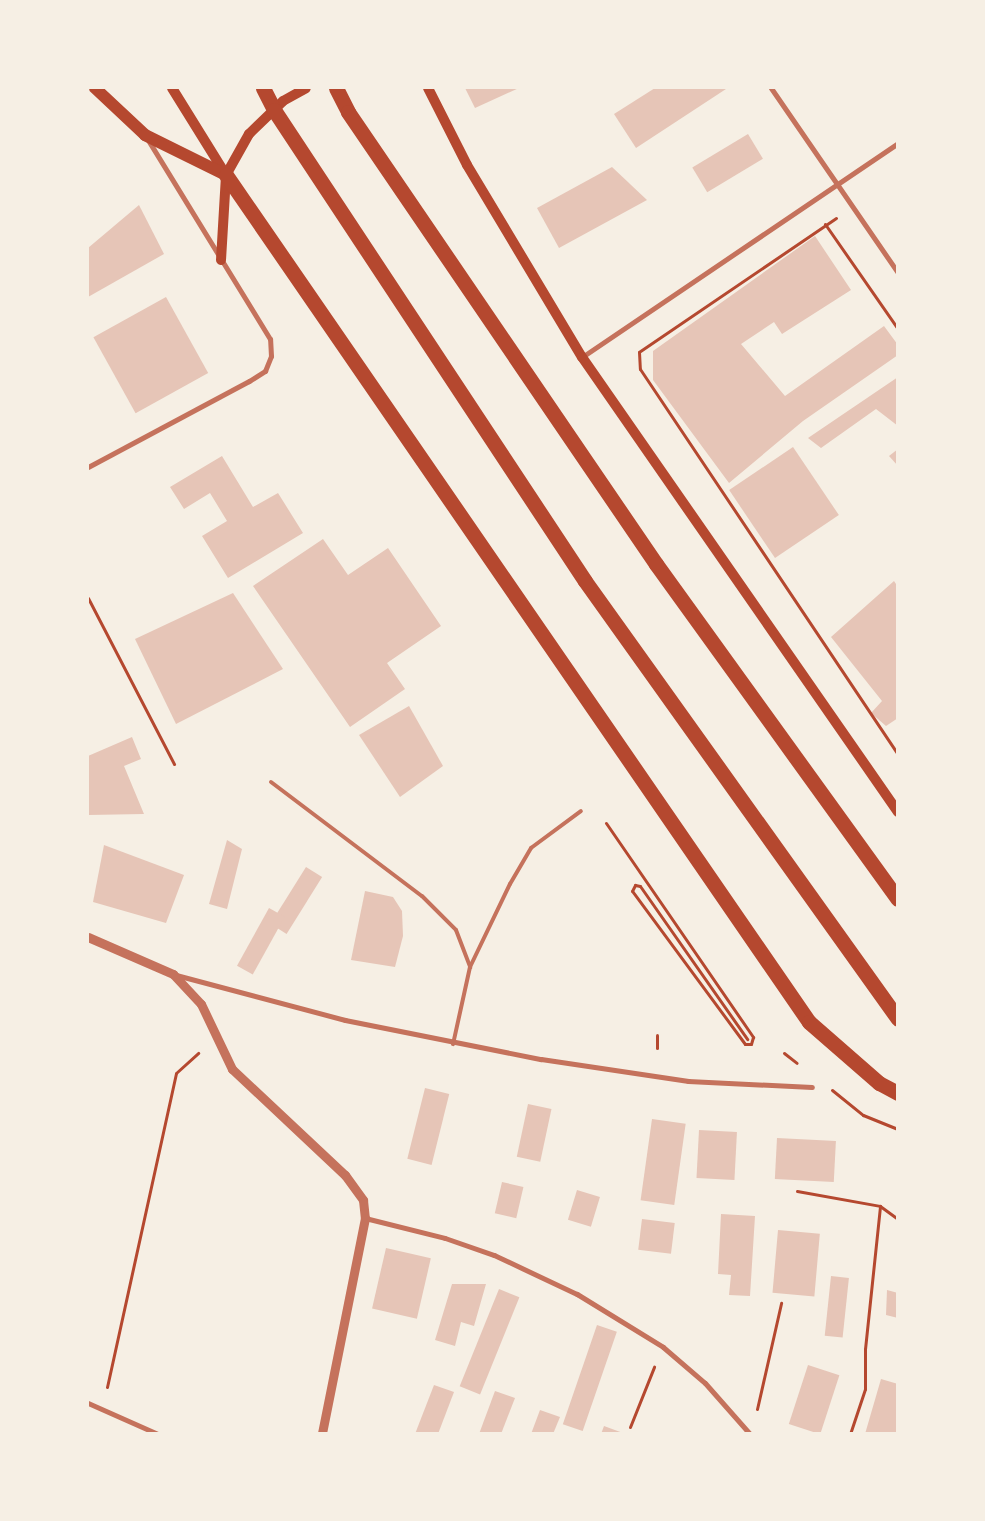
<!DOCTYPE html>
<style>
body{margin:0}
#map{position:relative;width:985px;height:1521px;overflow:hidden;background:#f6efe4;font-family:"Libre Baskerville",serif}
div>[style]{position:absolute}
.building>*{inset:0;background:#e6c5b7;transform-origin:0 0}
.path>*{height:3px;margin:-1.5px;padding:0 1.5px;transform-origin:1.5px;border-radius:1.5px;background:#b5482f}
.service>*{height:4px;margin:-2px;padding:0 2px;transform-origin:2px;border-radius:2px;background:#c5725c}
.minor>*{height:5px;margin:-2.5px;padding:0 2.5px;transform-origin:2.5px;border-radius:2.5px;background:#c5725c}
.tertiary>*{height:9px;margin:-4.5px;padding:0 4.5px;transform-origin:4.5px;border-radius:4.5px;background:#c5725c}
.secondary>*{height:10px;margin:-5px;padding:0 5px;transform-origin:5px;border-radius:5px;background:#b5482f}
.primary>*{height:12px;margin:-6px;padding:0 6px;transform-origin:6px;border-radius:6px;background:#b5482f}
.motorway>*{height:15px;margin:-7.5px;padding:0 7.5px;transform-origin:7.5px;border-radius:7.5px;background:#b5482f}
span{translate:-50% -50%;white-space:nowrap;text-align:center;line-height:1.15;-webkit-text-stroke:5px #f6efe4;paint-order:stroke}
.frame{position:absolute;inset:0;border:89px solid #f6efe4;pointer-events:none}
</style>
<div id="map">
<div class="building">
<i style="clip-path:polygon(465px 88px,519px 88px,475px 108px)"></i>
<i style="clip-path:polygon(655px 88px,725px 88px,726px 89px,636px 148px,614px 114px)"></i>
<i style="left:748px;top:134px;width:29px;height:65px;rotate:59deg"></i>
<i style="clip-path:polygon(612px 167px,647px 200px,559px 248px,537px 208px)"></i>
<i style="clip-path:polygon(139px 205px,164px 254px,88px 297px,88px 248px)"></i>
<i style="clip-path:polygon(815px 236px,851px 290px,782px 334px,774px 322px,741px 344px,785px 396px,884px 326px,898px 345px,898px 355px,803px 421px,729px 483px,653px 380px,653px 351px)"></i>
<i style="left:166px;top:297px;width:87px;height:83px;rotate:61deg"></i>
<i style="clip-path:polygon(898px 377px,898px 426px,876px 409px,821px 448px,808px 438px)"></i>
<i style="left:793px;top:447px;width:82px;height:77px;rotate:56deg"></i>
<i style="clip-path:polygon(898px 449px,898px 466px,889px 456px)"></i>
<i style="clip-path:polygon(222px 456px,253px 507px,278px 493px,303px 533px,228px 578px,202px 536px,227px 521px,210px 493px,184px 509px,170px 487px)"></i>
<i style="clip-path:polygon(323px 539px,348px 575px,388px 548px,441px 626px,387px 663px,405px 689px,350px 727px,253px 586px)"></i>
<i style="clip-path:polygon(894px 581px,898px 587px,898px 718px,886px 726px,871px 713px,882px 701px,831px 637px)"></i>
<i style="clip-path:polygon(233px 593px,283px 669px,176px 724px,135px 639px)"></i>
<i style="clip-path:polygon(409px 706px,443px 766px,400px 797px,359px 735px)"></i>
<i style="clip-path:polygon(132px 737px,141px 759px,124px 766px,144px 814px,88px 815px,88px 756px)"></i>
<i style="clip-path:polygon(227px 840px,242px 849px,227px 909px,209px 904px)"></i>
<i style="clip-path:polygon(104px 845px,184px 875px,166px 923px,93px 902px)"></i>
<i style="left:306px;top:867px;width:19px;height:67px;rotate:32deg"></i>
<i style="clip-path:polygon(365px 891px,393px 897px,402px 911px,403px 936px,395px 967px,351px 960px)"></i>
<i style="left:269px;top:908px;width:18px;height:66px;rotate:29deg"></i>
<i style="left:425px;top:1088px;width:25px;height:73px;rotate:14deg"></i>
<i style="left:528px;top:1104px;width:24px;height:54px;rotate:12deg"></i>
<i style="left:652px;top:1119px;width:34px;height:82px;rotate:8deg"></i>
<i style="left:699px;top:1130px;width:38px;height:48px;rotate:3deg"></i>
<i style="left:777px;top:1138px;width:59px;height:41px;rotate:3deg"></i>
<i style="left:502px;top:1182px;width:22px;height:32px;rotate:13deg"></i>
<i style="left:577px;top:1190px;width:24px;height:31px;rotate:17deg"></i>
<i style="clip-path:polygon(721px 1214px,755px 1216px,750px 1296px,729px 1295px,731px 1275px,718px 1274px)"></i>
<i style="left:642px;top:1219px;width:33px;height:31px;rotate:7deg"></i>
<i style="left:778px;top:1230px;width:42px;height:63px;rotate:5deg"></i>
<i style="left:386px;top:1248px;width:46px;height:62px;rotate:13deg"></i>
<i style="left:831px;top:1276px;width:18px;height:60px;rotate:6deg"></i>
<i style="clip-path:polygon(452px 1284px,486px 1284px,474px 1326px,461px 1322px,455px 1346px,435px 1340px)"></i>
<i style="left:499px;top:1289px;width:22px;height:105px;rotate:22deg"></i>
<i style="clip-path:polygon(887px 1290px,898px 1293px,898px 1318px,886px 1315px)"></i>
<i style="left:597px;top:1325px;width:21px;height:105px;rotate:19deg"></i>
<i style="left:808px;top:1365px;width:33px;height:62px;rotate:18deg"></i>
<i style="clip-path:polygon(881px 1379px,898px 1384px,898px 1434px,865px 1434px)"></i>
<i style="clip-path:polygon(434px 1385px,454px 1392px,438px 1434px,415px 1434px)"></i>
<i style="clip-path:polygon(495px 1391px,515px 1398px,501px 1434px,479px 1434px)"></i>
<i style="clip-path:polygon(540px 1410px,560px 1417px,553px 1434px,531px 1434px)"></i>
<i style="clip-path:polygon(604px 1426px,623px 1433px,623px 1434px,601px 1434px)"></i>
</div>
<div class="path">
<i style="left:836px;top:218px;width:238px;rotate:145.8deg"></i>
<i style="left:639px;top:352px;width:17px;rotate:87deg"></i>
<i style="left:640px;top:369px;width:464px;rotate:56.2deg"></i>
<i style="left:825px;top:224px;width:128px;rotate:55.2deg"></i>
<i style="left:88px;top:598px;width:187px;rotate:62.6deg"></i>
<i style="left:606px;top:823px;width:260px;rotate:55.5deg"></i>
<i style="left:753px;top:1037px;width:7px;rotate:106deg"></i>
<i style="left:751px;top:1044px;width:6px;rotate:180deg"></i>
<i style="left:745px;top:1044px;width:190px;rotate:-126.4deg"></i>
<i style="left:632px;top:891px;width:7px;rotate:-63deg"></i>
<i style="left:635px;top:885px;width:5px;rotate:11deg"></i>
<i style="left:640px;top:886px;width:187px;rotate:55deg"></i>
<i style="left:657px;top:1035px;width:13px;rotate:90deg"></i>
<i style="left:784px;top:1053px;width:16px;rotate:38deg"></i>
<i style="left:832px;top:1090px;width:40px;rotate:39deg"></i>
<i style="left:863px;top:1115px;width:38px;rotate:22deg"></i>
<i style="left:797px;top:1191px;width:84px;rotate:10.2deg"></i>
<i style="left:880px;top:1206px;width:22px;rotate:36deg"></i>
<i style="left:107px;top:1387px;width:321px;rotate:-77.6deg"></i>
<i style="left:176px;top:1073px;width:30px;rotate:-42deg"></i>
<i style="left:757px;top:1409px;width:109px;rotate:-77.2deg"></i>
<i style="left:630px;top:1427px;width:65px;rotate:-68.2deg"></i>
<i style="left:850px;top:1434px;width:47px;rotate:-71.6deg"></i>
<i style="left:865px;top:1389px;width:40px;rotate:-90deg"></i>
<i style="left:865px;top:1349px;width:144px;rotate:-84deg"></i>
</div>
<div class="service">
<i style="left:271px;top:782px;width:189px;rotate:37.1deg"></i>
<i style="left:422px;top:896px;width:48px;rotate:45deg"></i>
<i style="left:456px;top:930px;width:40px;rotate:69deg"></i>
<i style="left:470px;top:967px;width:79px;rotate:102.4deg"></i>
<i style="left:470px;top:967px;width:92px;rotate:-64.3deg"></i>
<i style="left:510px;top:884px;width:42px;rotate:-59.7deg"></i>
<i style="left:531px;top:848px;width:62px;rotate:-36.5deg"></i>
</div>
<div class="minor">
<i style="left:771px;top:88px;width:224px;rotate:55.5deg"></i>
<i style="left:582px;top:357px;width:382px;rotate:-34.1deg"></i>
<i style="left:88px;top:467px;width:183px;rotate:-28.1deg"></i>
<i style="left:249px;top:381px;width:19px;rotate:-32deg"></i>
<i style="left:265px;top:371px;width:16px;rotate:-68deg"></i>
<i style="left:271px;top:356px;width:17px;rotate:-93deg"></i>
<i style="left:270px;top:339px;width:233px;rotate:-121.5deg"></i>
<i style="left:176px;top:975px;width:175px;rotate:14.9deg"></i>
<i style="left:345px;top:1020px;width:200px;rotate:11.3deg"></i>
<i style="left:541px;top:1059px;width:149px;rotate:8.5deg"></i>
<i style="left:688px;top:1081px;width:124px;rotate:2.8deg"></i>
<i style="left:365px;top:1218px;width:82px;rotate:14deg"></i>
<i style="left:445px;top:1238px;width:52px;rotate:19.1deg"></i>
<i style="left:494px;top:1255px;width:92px;rotate:25.2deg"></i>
<i style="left:577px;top:1294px;width:101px;rotate:31.6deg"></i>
<i style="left:663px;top:1347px;width:55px;rotate:40.6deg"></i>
<i style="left:705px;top:1383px;width:68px;rotate:48.6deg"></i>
<i style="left:88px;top:1403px;width:77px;rotate:23.9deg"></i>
</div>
<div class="tertiary">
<i style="left:88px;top:937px;width:93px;rotate:23.5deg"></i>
<i style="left:173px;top:974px;width:41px;rotate:47deg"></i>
<i style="left:201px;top:1004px;width:72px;rotate:64.5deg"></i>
<i style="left:232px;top:1069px;width:155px;rotate:43.2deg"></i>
<i style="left:345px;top:1175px;width:31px;rotate:54deg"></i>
<i style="left:363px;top:1200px;width:18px;rotate:84deg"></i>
<i style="left:365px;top:1218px;width:220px;rotate:101.3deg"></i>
</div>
<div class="secondary">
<i style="left:172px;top:88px;width:102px;rotate:58.2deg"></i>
<i style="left:428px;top:88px;width:86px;rotate:63.1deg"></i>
<i style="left:467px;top:165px;width:224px;rotate:59.1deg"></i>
<i style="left:582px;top:357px;width:554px;rotate:55.22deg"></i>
<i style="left:221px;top:260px;width:85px;rotate:-86.6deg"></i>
<i style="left:226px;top:175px;width:47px;rotate:-60.7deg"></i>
<i style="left:249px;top:134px;width:47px;rotate:-44.1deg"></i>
<i style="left:283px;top:101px;width:26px;rotate:-29deg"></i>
</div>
<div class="primary">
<i style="left:95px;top:88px;width:69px;rotate:43.2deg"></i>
<i style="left:145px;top:135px;width:90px;rotate:26.3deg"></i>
</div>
<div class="motorway">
<i style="left:263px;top:88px;width:25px;rotate:63deg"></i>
<i style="left:274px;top:110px;width:564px;rotate:56.56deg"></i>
<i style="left:585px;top:581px;width:538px;rotate:54.45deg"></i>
<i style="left:336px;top:88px;width:27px;rotate:63deg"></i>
<i style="left:348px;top:112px;width:547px;rotate:55.73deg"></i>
<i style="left:656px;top:564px;width:413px;rotate:54.2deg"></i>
<i style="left:226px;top:175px;width:1028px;rotate:55.46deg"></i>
<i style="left:809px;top:1022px;width:93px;rotate:41.1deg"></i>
<i style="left:879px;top:1083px;width:21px;rotate:28deg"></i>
</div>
<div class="frame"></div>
</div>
